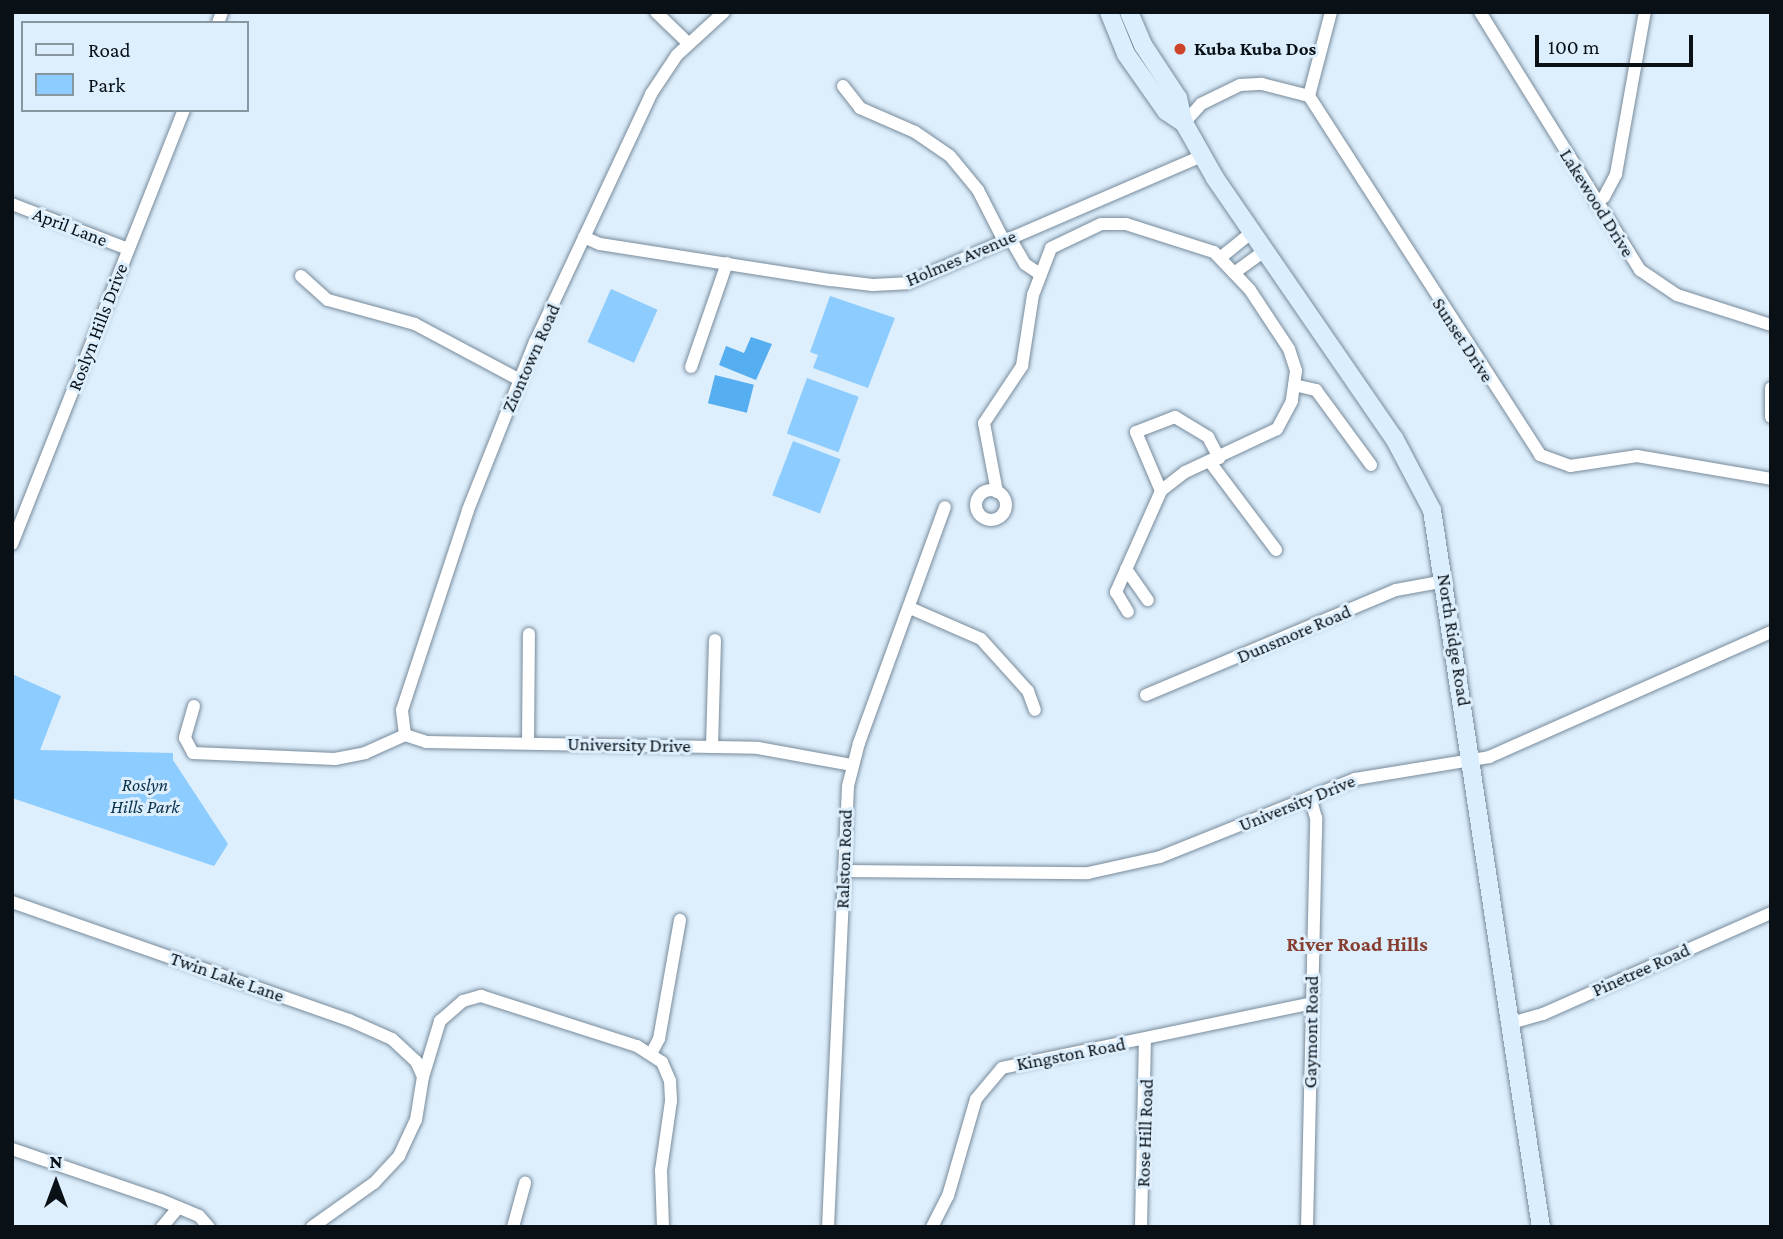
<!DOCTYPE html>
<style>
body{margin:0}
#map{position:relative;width:1783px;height:1239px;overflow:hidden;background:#ddeefc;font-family:"Crimson Pro",serif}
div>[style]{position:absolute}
.green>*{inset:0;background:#8dccfe;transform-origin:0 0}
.water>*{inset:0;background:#54aeef;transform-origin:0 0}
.roads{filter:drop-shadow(0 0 2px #788b9b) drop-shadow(0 0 2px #788b9b)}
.minor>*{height:12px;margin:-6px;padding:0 6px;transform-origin:6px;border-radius:6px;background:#fff}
.minor>.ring{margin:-6px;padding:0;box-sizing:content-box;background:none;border:12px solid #fff;border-radius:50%}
.secondary>*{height:18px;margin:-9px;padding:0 9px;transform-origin:9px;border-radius:9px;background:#daeefd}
.dots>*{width:19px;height:19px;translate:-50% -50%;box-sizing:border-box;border:4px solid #ddeefc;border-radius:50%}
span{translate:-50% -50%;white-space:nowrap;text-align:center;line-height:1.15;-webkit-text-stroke:6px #ddeefc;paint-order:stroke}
.poi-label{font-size:19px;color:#091117;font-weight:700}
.left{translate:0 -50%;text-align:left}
.street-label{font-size:19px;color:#091117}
.park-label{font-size:19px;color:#09304a;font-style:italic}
.neighbourhood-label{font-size:21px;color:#853e30;font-weight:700}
.frame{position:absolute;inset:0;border:14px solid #091117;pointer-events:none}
.legend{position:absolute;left:21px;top:21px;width:228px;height:91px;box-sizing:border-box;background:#ddeefc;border:2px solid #8896a0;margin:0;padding:9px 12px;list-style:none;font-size:21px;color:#091117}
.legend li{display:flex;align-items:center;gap:14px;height:35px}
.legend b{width:35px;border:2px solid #8896a0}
.north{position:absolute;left:21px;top:1148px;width:70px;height:70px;-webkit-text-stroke:5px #ddeefc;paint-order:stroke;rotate:0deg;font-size:19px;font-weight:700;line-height:28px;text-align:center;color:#091117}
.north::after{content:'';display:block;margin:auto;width:24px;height:32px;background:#091117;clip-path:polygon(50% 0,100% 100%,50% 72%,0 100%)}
.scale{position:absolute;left:1535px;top:35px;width:158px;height:32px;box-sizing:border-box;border:4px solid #091117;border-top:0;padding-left:9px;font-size:21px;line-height:24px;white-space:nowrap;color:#091117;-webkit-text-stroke:5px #ddeefc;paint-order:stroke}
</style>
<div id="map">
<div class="green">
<i style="left:611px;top:289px;width:51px;height:58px;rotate:24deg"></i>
<i style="clip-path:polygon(830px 296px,895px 318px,868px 388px,813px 368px,818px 355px,810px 352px)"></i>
<i style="left:807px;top:378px;width:55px;height:59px;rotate:20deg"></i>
<i style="left:793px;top:441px;width:51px;height:58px;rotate:21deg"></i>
<i style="clip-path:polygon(12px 674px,61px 696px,40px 750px,173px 753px,173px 760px,228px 844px,214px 866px,12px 798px)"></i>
</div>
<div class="water">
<i style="clip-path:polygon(751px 337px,772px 344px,756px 380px,719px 365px,726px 346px,744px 353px)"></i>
<i style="left:715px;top:375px;width:40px;height:29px;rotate:14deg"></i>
</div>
<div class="roads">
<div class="minor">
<i style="left:656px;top:12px;width:45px;rotate:44.1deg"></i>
<i style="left:1480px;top:12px;width:304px;rotate:58.2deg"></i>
<i style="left:1640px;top:270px;width:45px;rotate:34deg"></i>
<i style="left:1677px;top:295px;width:99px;rotate:17.7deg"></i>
<i style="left:218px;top:23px;width:12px;rotate:-70deg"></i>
<i style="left:843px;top:86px;width:28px;rotate:52deg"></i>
<i style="left:860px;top:108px;width:60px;rotate:23.6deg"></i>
<i style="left:915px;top:132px;width:42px;rotate:34.4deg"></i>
<i style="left:950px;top:156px;width:44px;rotate:50.5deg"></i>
<i style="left:978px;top:190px;width:57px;rotate:63deg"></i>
<i style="left:1309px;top:96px;width:427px;rotate:57.2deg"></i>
<i style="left:1540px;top:455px;width:32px;rotate:20deg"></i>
<i style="left:1570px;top:466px;width:68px;rotate:-8.5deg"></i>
<i style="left:1637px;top:456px;width:136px;rotate:9.7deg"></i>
<i style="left:1309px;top:96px;width:87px;rotate:-75.3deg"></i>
<i style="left:1184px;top:123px;width:25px;rotate:-48deg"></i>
<i style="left:1201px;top:104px;width:43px;rotate:-26deg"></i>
<i style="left:1240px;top:85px;width:22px;rotate:-3deg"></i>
<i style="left:1262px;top:84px;width:49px;rotate:14.3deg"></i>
<i style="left:1596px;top:202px;width:9px;rotate:-32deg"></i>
<i style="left:1604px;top:197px;width:26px;rotate:-62deg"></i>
<i style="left:1616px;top:174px;width:165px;rotate:-79.9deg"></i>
<i style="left:12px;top:204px;width:124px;rotate:21.2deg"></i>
<i style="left:584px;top:237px;width:17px;rotate:24deg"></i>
<i style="left:600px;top:244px;width:234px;rotate:8.9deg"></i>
<i style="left:831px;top:280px;width:42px;rotate:6.8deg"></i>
<i style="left:873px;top:285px;width:34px;rotate:-3deg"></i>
<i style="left:907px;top:283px;width:321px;rotate:-23.3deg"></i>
<i style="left:1010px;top:238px;width:30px;rotate:60deg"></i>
<i style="left:1025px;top:264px;width:18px;rotate:34deg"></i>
<i style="left:1220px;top:258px;width:40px;rotate:-39deg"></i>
<i style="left:1234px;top:273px;width:36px;rotate:-36deg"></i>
<i style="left:301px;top:276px;width:36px;rotate:42deg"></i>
<i style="left:328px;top:300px;width:90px;rotate:15.4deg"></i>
<i style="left:415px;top:324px;width:119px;rotate:28.1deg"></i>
<i style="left:691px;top:367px;width:110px;rotate:-70.9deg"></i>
<i style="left:1294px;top:385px;width:23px;rotate:13deg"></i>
<i style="left:1316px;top:390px;width:93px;rotate:53.7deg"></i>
<i style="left:1771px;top:388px;width:29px;rotate:90deg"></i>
<i style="left:1210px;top:462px;width:110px;rotate:53.1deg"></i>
<i class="ring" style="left:976px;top:490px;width:18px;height:18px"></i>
<i style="left:1161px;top:491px;width:64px;rotate:-113deg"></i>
<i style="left:1136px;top:432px;width:42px;rotate:-21deg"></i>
<i style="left:1175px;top:417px;width:39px;rotate:31deg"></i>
<i style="left:1208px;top:437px;width:24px;rotate:62deg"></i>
<i style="left:997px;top:492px;width:70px;rotate:-100.7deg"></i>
<i style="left:984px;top:423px;width:69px;rotate:-56.3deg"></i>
<i style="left:1022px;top:366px;width:72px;rotate:-81.2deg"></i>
<i style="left:1033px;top:295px;width:50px;rotate:-69deg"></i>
<i style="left:1051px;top:248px;width:55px;rotate:-25.6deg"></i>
<i style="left:1101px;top:224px;width:25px"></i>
<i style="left:1126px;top:224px;width:92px;rotate:17.7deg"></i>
<i style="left:1214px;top:252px;width:52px;rotate:46.5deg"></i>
<i style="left:1250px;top:290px;width:71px;rotate:56.5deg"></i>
<i style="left:1289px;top:349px;width:23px;rotate:72deg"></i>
<i style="left:1296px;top:371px;width:30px;rotate:98deg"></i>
<i style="left:1292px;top:401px;width:32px;rotate:118deg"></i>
<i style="left:1277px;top:429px;width:102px;rotate:154.9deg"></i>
<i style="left:1185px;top:472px;width:31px;rotate:142deg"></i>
<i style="left:1161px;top:491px;width:111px;rotate:114deg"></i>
<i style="left:1116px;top:592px;width:23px;rotate:59deg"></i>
<i style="left:12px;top:544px;width:467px;rotate:-68.4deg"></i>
<i style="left:1126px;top:569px;width:38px;rotate:55deg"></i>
<i style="left:910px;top:608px;width:77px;rotate:23.6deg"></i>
<i style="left:981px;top:639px;width:70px;rotate:47.9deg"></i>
<i style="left:1028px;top:691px;width:20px;rotate:70deg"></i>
<i style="left:1146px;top:695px;width:271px;rotate:-22.8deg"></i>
<i style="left:1396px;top:590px;width:50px;rotate:-10.4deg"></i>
<i style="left:194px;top:706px;width:33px;rotate:106deg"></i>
<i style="left:185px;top:738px;width:17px;rotate:62deg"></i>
<i style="left:193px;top:753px;width:142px;rotate:2.4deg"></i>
<i style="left:335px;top:759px;width:31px;rotate:-11deg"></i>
<i style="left:365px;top:753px;width:44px;rotate:-24.2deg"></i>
<i style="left:405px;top:735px;width:25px;rotate:-97deg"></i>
<i style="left:402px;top:710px;width:211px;rotate:-71.7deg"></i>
<i style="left:468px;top:510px;width:181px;rotate:-68.3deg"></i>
<i style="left:535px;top:342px;width:274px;rotate:-64.9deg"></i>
<i style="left:651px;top:94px;width:47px;rotate:-56.3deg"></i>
<i style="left:677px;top:55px;width:64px;rotate:-42.5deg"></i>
<i style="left:405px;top:735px;width:22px;rotate:18deg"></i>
<i style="left:426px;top:742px;width:332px;rotate:1deg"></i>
<i style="left:758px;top:748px;width:96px;rotate:10.3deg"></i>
<i style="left:528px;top:742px;width:108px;rotate:-89.5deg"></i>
<i style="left:712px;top:747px;width:107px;rotate:-88.4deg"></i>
<i style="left:844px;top:871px;width:244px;rotate:0.5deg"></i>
<i style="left:1088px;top:873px;width:74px;rotate:-12.5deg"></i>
<i style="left:1160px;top:857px;width:210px;rotate:-21.8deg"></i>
<i style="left:1355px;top:779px;width:136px;rotate:-9.3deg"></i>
<i style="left:1489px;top:757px;width:308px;rotate:-23.9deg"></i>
<i style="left:12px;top:902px;width:357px;rotate:19.3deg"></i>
<i style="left:349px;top:1020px;width:47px;rotate:23.8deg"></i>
<i style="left:392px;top:1039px;width:33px;rotate:43deg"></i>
<i style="left:416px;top:1061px;width:17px;rotate:66deg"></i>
<i style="left:1511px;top:1023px;width:33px;rotate:-16deg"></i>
<i style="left:1543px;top:1014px;width:249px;rotate:-23.9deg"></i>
<i style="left:652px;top:1052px;width:15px;rotate:-62deg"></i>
<i style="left:659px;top:1039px;width:121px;rotate:-80deg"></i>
<i style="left:12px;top:1149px;width:157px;rotate:18.9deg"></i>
<i style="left:161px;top:1200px;width:41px;rotate:22.8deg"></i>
<i style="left:199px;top:1216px;width:15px;rotate:48deg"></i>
<i style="left:162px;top:1227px;width:25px;rotate:-50deg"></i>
<i style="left:312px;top:1227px;width:76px;rotate:-35.4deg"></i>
<i style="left:374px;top:1183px;width:37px;rotate:-47deg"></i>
<i style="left:399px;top:1156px;width:40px;rotate:-65deg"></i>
<i style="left:416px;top:1120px;width:44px;rotate:-80.8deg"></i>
<i style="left:423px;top:1077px;width:59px;rotate:-73.1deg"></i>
<i style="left:440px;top:1021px;width:30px;rotate:-41deg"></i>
<i style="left:463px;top:1001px;width:19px;rotate:-16deg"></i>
<i style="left:481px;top:996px;width:164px;rotate:17.8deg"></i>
<i style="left:637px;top:1046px;width:30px;rotate:33deg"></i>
<i style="left:662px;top:1062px;width:21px;rotate:67deg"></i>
<i style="left:670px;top:1081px;width:20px;rotate:87deg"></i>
<i style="left:671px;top:1101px;width:70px;rotate:98.2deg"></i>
<i style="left:661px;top:1170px;width:57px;rotate:88deg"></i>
<i style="left:513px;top:1227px;width:46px;rotate:-74.7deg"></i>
<i style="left:828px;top:1227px;width:441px;rotate:-87.4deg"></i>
<i style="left:848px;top:786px;width:44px;rotate:-75.7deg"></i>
<i style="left:859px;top:743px;width:251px;rotate:-70deg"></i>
<i style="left:932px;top:1227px;width:35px;rotate:-63deg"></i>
<i style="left:948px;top:1196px;width:101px;rotate:-73.9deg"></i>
<i style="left:976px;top:1099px;width:40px;rotate:-50deg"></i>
<i style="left:1002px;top:1068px;width:317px;rotate:-11.8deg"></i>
<i style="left:1141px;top:1227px;width:187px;rotate:-88.8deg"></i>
<i style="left:1307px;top:1227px;width:409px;rotate:-88.7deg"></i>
<i style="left:1316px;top:818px;width:22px;rotate:-106deg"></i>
</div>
<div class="secondary">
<i style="left:1109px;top:12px;width:45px;rotate:68deg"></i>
<i style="left:1126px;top:54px;width:70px;rotate:54.9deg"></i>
<i style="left:1166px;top:111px;width:22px;rotate:34deg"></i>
<i style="left:1129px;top:12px;width:36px;rotate:67deg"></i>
<i style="left:1143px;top:45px;width:64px;rotate:56.6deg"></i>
<i style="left:1178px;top:98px;width:26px;rotate:77deg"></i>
<i style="left:1184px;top:123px;width:63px;rotate:60.6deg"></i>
<i style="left:1215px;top:178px;width:316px;rotate:55.5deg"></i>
<i style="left:1394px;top:438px;width:81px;rotate:62.2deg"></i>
<i style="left:1432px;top:510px;width:725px;rotate:81.36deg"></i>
</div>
</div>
<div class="dots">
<i style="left:1180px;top:49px;background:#ce4328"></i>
</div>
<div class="poi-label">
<span class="left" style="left:1194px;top:49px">Kuba Kuba Dos</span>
</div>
<div class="street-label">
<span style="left:1597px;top:203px;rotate:58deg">Lakewood Drive</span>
<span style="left:70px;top:227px;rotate:21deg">April Lane</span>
<span style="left:961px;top:258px;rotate:-23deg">Holmes Avenue</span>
<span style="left:98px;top:327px;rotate:-69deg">Roslyn Hills Drive</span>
<span style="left:1463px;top:340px;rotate:57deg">Sunset Drive</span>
<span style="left:531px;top:358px;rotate:-66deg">Ziontown Road</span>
<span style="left:1294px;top:634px;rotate:-23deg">Dunsmore Road</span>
<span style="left:1454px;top:640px;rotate:81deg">North Ridge Road</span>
<span style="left:629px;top:745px;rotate:1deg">University Drive</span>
<span style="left:1297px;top:803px;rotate:-22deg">University Drive</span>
<span style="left:844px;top:859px;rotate:-88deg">Ralston Road</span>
<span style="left:1641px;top:970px;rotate:-24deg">Pinetree Road</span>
<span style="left:227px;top:977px;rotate:19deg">Twin Lake Lane</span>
<span style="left:1311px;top:1032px;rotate:-89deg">Gaymont Road</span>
<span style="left:1071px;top:1054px;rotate:-11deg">Kingston Road</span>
<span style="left:1145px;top:1133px;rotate:-88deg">Rose Hill Road</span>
</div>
<div class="park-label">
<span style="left:145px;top:796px">Roslyn<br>Hills Park</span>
</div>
<div class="neighbourhood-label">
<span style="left:1357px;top:944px">River Road Hills</span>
</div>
<div class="frame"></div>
<ul class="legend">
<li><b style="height:9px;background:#daeefd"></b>Road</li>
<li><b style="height:19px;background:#8dccfe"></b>Park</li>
</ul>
<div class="north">N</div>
<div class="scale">100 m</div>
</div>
